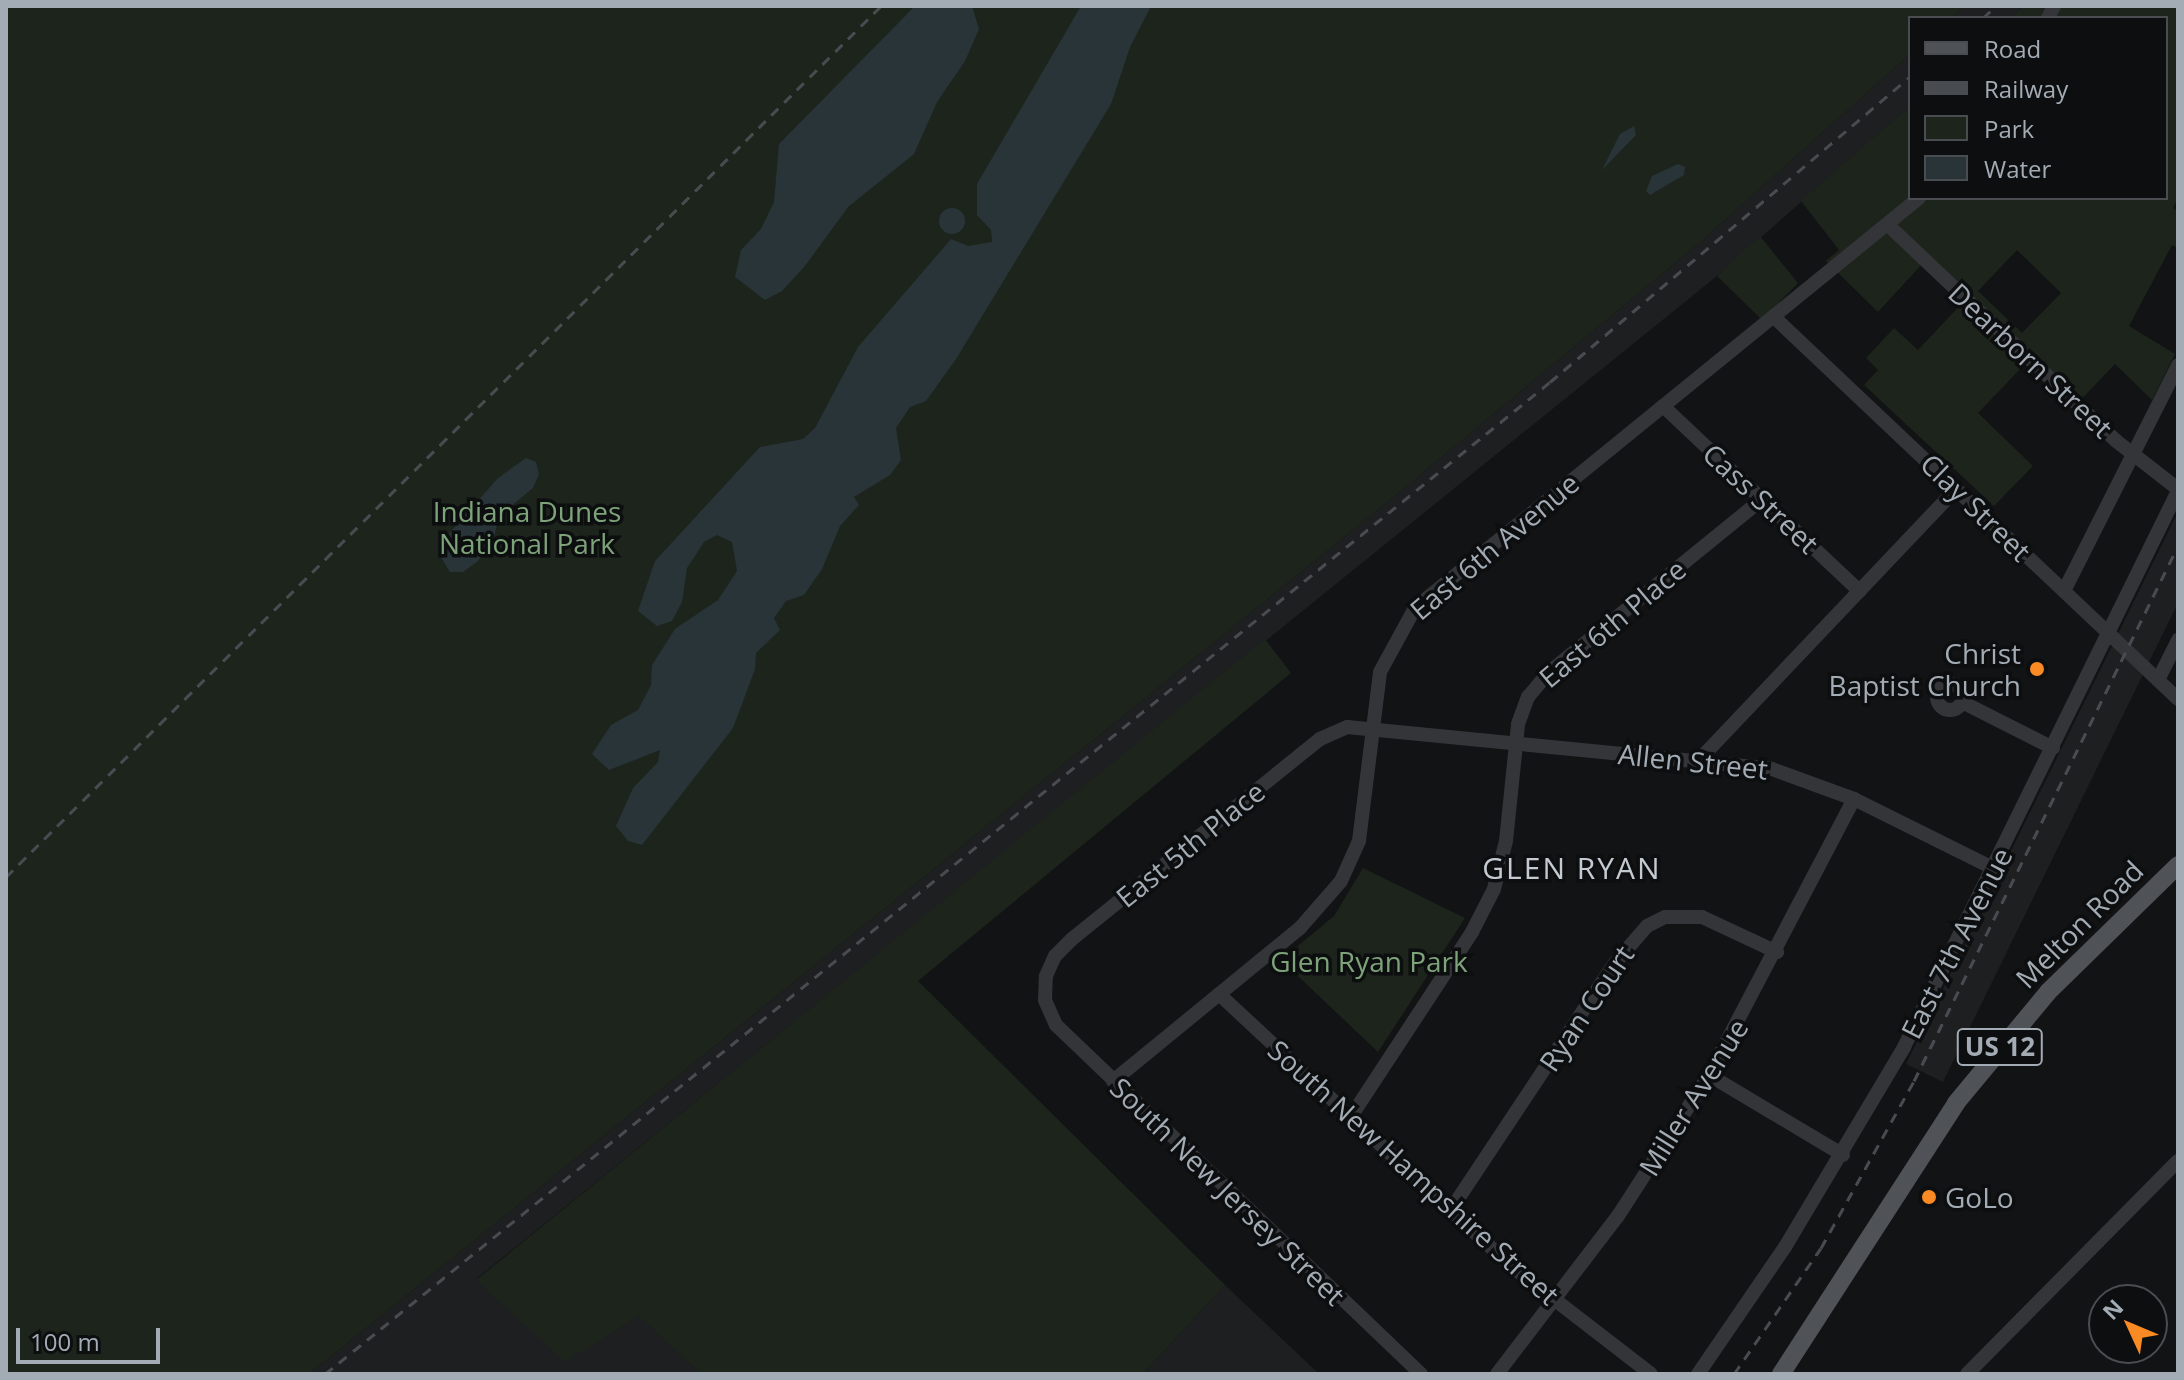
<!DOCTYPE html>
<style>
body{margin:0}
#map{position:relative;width:2184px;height:1380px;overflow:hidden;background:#121314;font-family:"Open Sans",sans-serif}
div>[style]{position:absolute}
.built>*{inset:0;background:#1e1f21}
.green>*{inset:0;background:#1d241c}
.water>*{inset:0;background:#283438}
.round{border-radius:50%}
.minor>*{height:14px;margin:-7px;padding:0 7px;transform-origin:7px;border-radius:7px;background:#333539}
.minor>.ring{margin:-7px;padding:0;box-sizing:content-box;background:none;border:14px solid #333539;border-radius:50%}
.major>*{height:18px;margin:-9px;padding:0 9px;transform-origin:9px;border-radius:9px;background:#4f5358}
.rail>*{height:3px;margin-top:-1.5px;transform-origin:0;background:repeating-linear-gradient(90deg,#484c50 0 10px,transparent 0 18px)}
.dots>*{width:22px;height:22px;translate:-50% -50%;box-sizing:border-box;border:4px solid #0d0e0f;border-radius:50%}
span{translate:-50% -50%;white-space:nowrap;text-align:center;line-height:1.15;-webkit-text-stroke:7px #0d0e0f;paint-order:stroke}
.shield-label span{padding:2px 6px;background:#0d0e0f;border:2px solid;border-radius:6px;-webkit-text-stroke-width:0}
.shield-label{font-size:26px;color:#a3acb5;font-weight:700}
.street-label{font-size:28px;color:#a3acb5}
.park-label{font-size:28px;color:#7ea279}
.poi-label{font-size:28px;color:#a3acb5}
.right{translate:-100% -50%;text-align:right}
.left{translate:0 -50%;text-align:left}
.neighbourhood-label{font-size:30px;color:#c4cad1;letter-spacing:2px}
.frame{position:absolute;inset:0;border:8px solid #a3acb5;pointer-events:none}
.legend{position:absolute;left:1908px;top:16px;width:260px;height:184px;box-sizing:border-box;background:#0d0e0f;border:2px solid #494d51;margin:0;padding:10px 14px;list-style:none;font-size:24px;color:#a3acb5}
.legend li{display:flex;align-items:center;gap:16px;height:40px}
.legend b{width:40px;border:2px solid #494d51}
.north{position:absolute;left:2088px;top:1284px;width:80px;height:80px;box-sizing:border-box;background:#0d0e0f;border:2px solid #494d51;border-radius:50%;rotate:314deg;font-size:22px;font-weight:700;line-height:32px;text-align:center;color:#a3acb5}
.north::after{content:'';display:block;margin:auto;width:28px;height:36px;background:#fa8b24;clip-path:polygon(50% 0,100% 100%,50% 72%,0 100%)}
.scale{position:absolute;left:16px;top:1328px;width:144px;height:36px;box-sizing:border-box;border:4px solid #a3acb5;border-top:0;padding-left:10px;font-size:24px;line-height:28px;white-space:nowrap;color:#a3acb5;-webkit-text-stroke:6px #0d0e0f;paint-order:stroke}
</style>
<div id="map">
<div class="built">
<i style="clip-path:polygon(1964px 6px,2024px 6px,2010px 18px,1951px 18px)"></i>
<i style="clip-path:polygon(1910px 54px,1910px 106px,1717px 276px,476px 1279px,640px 1316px,701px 1374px,309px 1374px,1390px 500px,1698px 244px)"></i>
<i style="clip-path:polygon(2178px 512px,2178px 603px,1943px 1082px,1906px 1064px)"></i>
<i style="clip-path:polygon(1225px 1285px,1319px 1374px,1143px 1374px)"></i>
</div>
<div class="green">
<i style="clip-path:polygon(6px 6px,1964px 6px,1951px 18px,1910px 18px,1910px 54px,1698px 244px,1390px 500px,309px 1374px,6px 1374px)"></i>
<i style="clip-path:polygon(evenodd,2024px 6px,2178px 6px,2178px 198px,2173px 208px,2178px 211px,2178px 248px,2172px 245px,2129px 326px,2175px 354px,2152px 400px,2115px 364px,2073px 408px,2026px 363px,1978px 413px,2033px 466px,1994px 506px,1864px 385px,1878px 370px,1866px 358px,1894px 328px,1918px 350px,1966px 299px,1925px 261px,1878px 312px,1826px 261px,1839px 250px,1801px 201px,1910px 106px,1910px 198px,2166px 198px,2166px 18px,2010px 18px,2024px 6px,2017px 250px,2061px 293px,2022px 333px,1978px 291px,2017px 250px)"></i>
<i style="clip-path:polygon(1760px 236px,1798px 283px,1762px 320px,1717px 276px)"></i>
<i style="clip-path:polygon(1265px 639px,1291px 673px,918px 981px,1225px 1285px,1143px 1374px,701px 1374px,639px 1316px,565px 1362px,476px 1280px)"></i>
<i style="clip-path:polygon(1363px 868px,1465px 918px,1378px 1052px,1281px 960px,1334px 916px)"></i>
</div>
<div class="water">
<i style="clip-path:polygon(915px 6px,972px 6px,979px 29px,965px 61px,937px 102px,914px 154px,848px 207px,805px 266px,782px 291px,765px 300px,735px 277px,741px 250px,761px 229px,774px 202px,779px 144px)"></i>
<i style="clip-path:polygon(1081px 6px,1151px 6px,1130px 47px,1111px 104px,956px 359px,926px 401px,910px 407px,896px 428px,901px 460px,890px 475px,854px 497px,859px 505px,840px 526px,822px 569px,804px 595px,786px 601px,774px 618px,780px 630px,756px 653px,755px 669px,733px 728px,642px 845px,628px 841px,616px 826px,633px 788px,658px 762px,660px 750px,609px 770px,592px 754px,611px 725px,638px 710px,651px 685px,652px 665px,675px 629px,718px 600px,737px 571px,732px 542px,717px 535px,704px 542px,687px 568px,682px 602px,672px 621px,657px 626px,638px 611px,655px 561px,760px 447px,803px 439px,815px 428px,858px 347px,951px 239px,968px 246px,992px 242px,991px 230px,977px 215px,977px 184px)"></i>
<i style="clip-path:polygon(1634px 126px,1636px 135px,1602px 170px,1620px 134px)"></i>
<i style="clip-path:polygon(1678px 164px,1685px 167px,1684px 175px,1650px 195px,1646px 191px,1652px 176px)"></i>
<i class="round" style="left:939px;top:208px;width:26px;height:26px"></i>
<i style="clip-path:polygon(526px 458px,536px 462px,539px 474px,533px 488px,499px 516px,494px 537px,478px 561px,463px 572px,450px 572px,442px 559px,447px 536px,498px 478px)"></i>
</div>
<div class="minor">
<i style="left:2048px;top:18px;width:13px;rotate:-63deg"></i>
<i style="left:1888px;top:225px;width:313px;rotate:43.4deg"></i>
<i style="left:2115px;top:440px;width:80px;rotate:37.9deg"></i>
<i style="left:1774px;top:317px;width:556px;rotate:43.4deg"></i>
<i style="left:1663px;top:406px;width:270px;rotate:43.3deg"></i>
<i style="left:2064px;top:591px;width:253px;rotate:-63.2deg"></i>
<i style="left:2158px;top:680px;width:45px;rotate:-63.4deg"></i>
<i class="ring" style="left:1937px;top:684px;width:12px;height:12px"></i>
<i style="left:1962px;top:702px;width:102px;rotate:26.8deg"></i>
<i style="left:1698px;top:761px;width:376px;rotate:-46.5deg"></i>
<i style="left:1219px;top:994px;width:398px;rotate:43deg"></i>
<i style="left:1510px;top:1265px;width:178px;rotate:37.7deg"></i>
<i style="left:1709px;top:1075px;width:156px;rotate:30.8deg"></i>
<i style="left:1113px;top:1081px;width:242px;rotate:-39.3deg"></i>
<i style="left:1300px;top:928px;width:62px;rotate:-48.9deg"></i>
<i style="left:1341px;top:881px;width:44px;rotate:-65.8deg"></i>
<i style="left:1359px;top:841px;width:170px;rotate:-82.9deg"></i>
<i style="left:1380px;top:672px;width:73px;rotate:-61.3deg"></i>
<i style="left:1415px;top:608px;width:650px;rotate:-39.13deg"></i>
<i style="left:1350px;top:1118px;width:222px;rotate:-56.7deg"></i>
<i style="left:1472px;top:932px;width:48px;rotate:-62.9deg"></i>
<i style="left:1494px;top:889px;width:49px;rotate:-76deg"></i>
<i style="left:1506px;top:841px;width:118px;rotate:-84.1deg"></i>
<i style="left:1518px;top:724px;width:29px;rotate:-70deg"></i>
<i style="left:1528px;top:697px;width:30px;rotate:-50deg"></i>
<i style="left:1547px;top:674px;width:277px;rotate:-39.1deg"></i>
<i style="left:1450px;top:1211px;width:298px;rotate:-56.4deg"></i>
<i style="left:1615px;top:963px;width:49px;rotate:-49.1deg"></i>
<i style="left:1647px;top:926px;width:20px;rotate:-27deg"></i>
<i style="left:1665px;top:917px;width:37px"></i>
<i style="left:1702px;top:917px;width:83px;rotate:25deg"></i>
<i style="left:1421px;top:1374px;width:505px;rotate:-136.28deg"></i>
<i style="left:1056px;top:1025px;width:27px;rotate:-114deg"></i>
<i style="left:1045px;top:1000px;width:24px;rotate:-88deg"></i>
<i style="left:1046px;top:976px;width:22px;rotate:-66deg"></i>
<i style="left:1055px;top:956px;width:24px;rotate:-45deg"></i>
<i style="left:1072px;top:939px;width:319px;rotate:-38.9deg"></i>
<i style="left:1320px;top:739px;width:30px;rotate:-24deg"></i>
<i style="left:1347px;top:727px;width:427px;rotate:5.6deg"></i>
<i style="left:1772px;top:769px;width:87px;rotate:20.1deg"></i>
<i style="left:1854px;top:799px;width:155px;rotate:26.4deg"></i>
<i style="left:1497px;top:1374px;width:199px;rotate:-52.6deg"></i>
<i style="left:1618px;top:1216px;width:168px;rotate:-57.2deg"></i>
<i style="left:1709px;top:1075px;width:312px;rotate:-62.3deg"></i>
<i style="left:1698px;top:1374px;width:154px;rotate:-55.6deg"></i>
<i style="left:1785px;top:1247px;width:233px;rotate:-59.2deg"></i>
<i style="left:1904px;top:1047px;width:620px;rotate:-63.77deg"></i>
<i style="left:1967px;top:1374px;width:300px;rotate:-45.3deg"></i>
</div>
<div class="major">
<i style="left:1781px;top:1374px;width:323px;rotate:-57.1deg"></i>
<i style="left:1956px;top:1103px;width:144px;rotate:-50.3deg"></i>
<i style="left:2048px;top:992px;width:182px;rotate:-44.3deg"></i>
</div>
<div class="rail">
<i style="left:1983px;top:18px;width:18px;rotate:-43deg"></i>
<i style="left:6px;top:877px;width:1235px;rotate:-44.87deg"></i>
<i style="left:325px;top:1374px;width:1576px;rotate:-39deg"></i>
<i style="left:1550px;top:382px;width:472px;rotate:-40.3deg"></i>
<i style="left:1734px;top:1374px;width:153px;rotate:-55.4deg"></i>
<i style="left:1821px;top:1248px;width:191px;rotate:-60.9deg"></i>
<i style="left:1914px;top:1081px;width:597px;rotate:-63.74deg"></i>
</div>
<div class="dots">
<i style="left:2037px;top:669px;background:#fa8b24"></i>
<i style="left:1929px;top:1197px;background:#fa8b24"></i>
</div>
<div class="shield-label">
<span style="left:2000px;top:1047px">US 12</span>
</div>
<div class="street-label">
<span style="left:2031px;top:360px;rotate:43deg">Dearborn Street</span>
<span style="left:1761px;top:498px;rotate:43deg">Cass Street</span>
<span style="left:1976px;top:507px;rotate:44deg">Clay Street</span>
<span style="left:1494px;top:546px;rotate:-40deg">East 6th Avenue</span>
<span style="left:1612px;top:623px;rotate:-40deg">East 6th Place</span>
<span style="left:1693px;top:761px;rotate:6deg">Allen Street</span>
<span style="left:1190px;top:844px;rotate:-39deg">East 5th Place</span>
<span style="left:2079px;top:924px;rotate:-45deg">Melton Road</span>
<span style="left:1956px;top:943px;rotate:-63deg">East 7th Avenue</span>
<span style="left:1586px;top:1008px;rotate:-56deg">Ryan Court</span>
<span style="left:1693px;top:1097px;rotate:-58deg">Miller Avenue</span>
<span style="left:1414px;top:1172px;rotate:42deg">South New Hampshire Street</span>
<span style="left:1228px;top:1191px;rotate:44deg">South New Jersey Street</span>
</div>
<div class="park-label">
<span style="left:527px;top:527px">Indiana Dunes<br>National Park</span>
<span style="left:1369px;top:961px">Glen Ryan Park</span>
</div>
<div class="poi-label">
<span class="right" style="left:2021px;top:669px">Christ<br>Baptist Church</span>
<span class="left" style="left:1945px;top:1197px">GoLo</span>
</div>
<div class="neighbourhood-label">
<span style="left:1572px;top:868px">GLEN RYAN</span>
</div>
<div class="frame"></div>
<ul class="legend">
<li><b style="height:10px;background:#4f5358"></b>Road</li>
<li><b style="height:10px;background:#484c50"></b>Railway</li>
<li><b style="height:22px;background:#1d241c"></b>Park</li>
<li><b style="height:22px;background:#283438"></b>Water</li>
</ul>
<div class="north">N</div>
<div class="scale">100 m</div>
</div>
